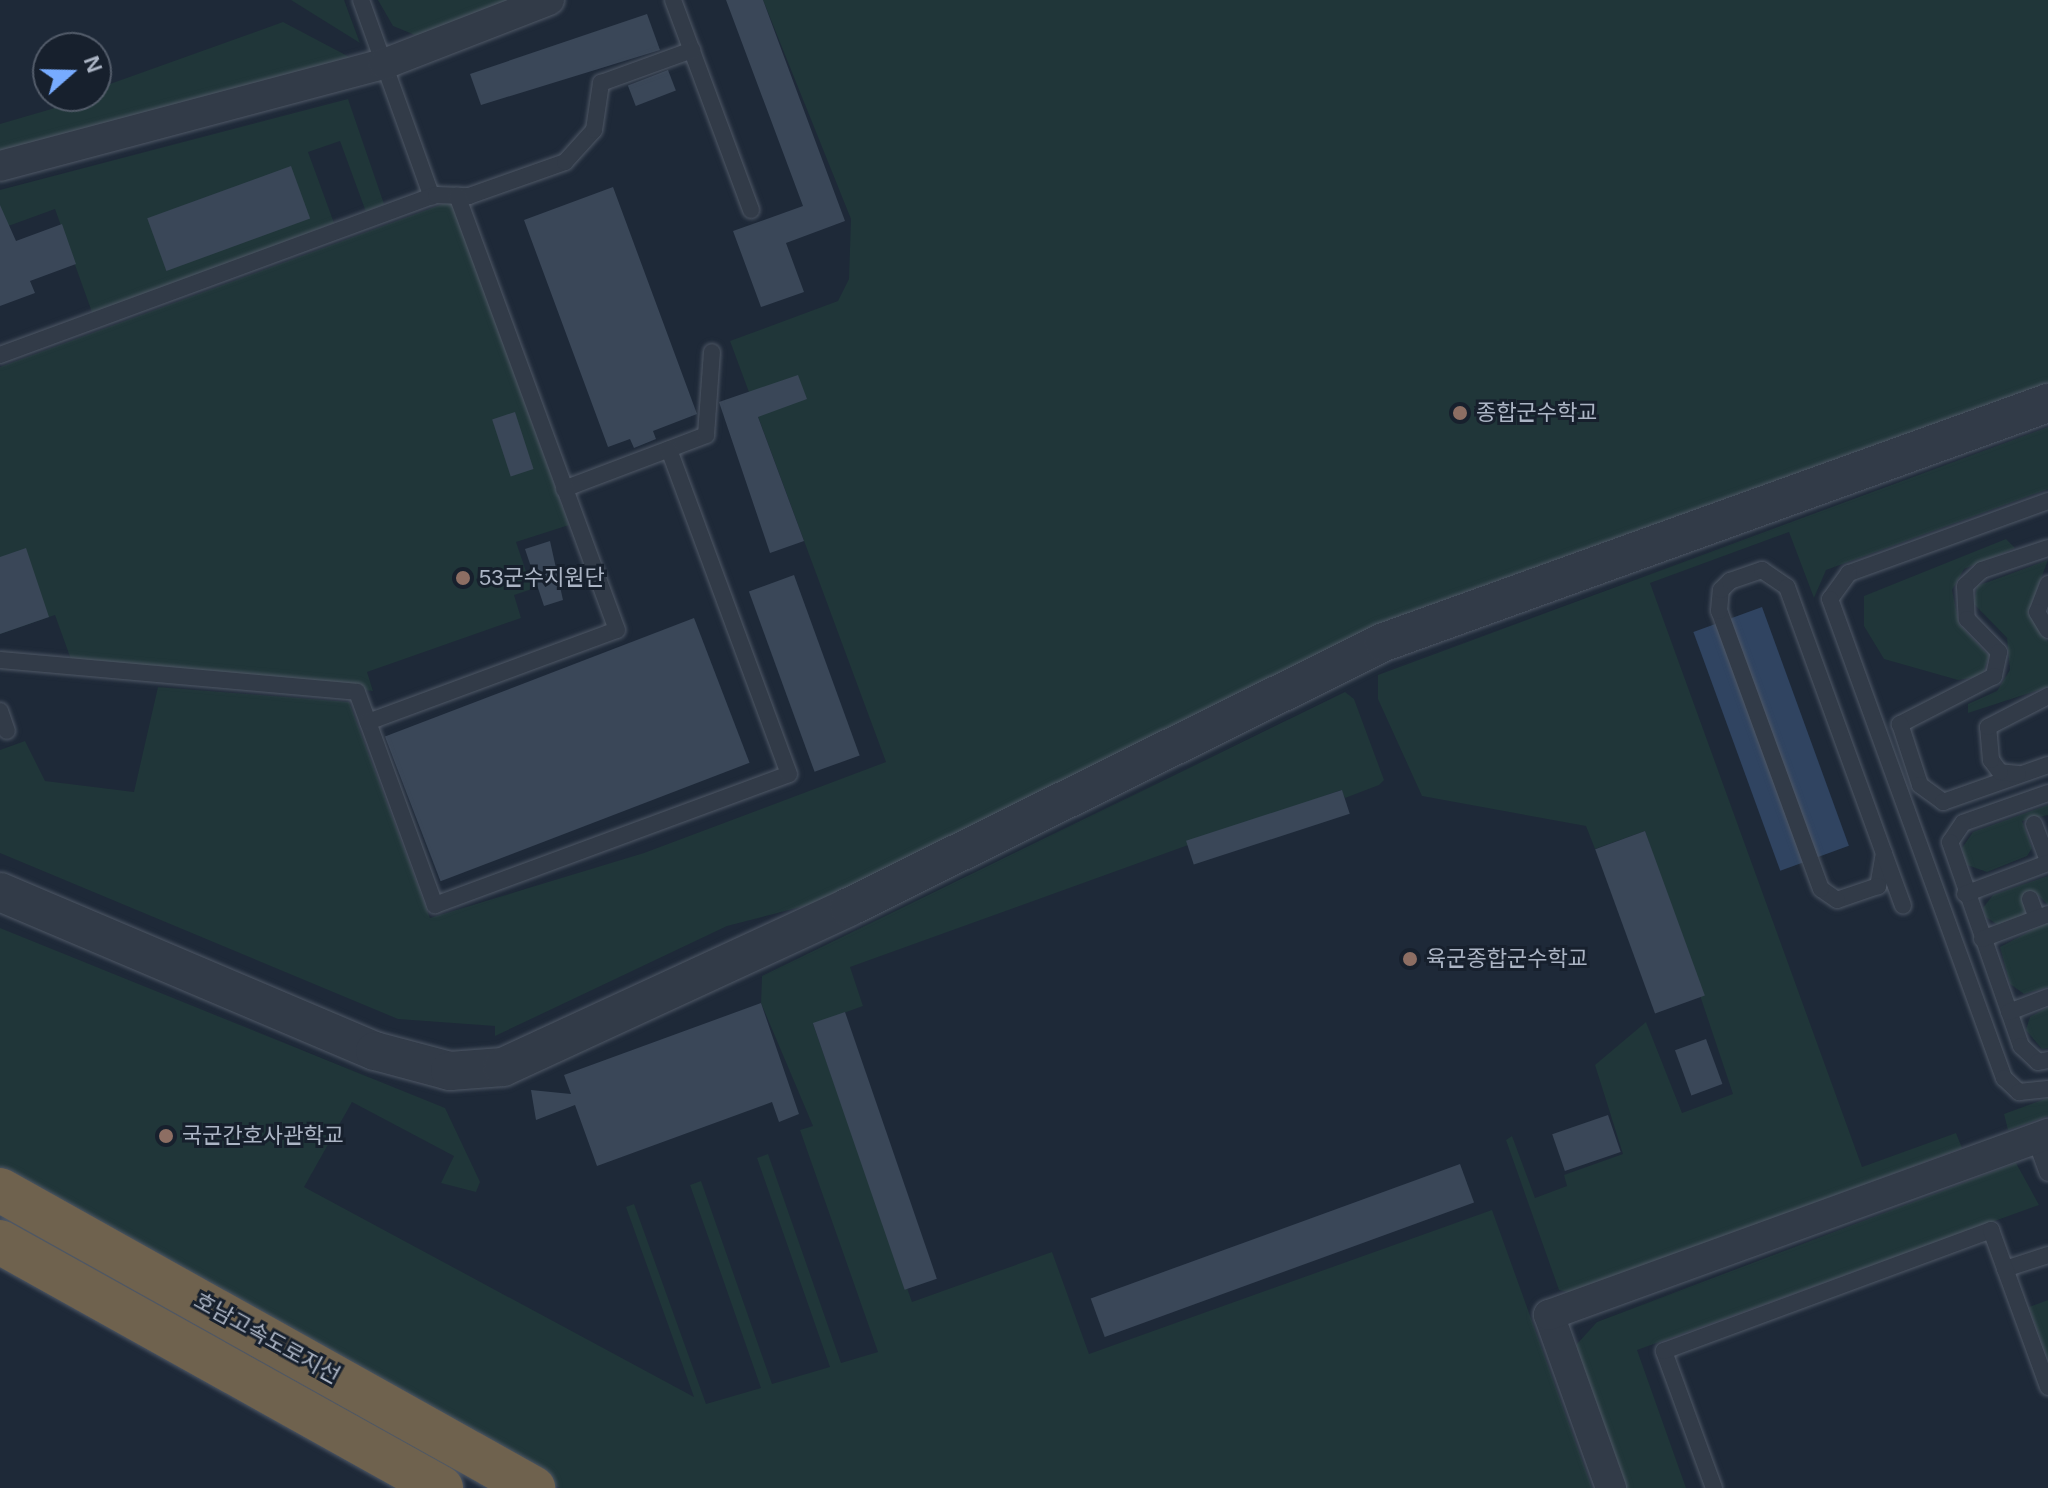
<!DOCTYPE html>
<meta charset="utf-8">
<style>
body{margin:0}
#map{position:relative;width:2048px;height:1488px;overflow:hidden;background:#1e2938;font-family:Arial,"Noto Sans KR",sans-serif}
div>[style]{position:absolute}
.green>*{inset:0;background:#203639}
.water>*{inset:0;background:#304461;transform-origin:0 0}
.building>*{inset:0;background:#3a4758;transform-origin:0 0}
.roads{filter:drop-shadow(0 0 2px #4f5866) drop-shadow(0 0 2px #4f5866)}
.service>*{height:16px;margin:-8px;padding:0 8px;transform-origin:8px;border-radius:8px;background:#323b48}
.minor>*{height:30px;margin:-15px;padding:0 15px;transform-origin:15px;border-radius:15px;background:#323b48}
.tertiary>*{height:38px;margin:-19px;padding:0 19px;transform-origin:19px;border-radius:19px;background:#323b48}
.motorway>*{height:44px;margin:-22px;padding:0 22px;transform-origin:22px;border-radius:22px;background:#6f624e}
.dots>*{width:22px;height:22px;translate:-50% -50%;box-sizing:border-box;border:4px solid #17202d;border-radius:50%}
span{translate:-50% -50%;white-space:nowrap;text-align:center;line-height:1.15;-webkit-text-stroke:6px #17202d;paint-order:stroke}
.poi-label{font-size:22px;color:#acb5c5}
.left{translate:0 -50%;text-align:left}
.street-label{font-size:22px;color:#acb5c5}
.north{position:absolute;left:32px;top:32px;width:80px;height:80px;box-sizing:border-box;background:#17202d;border:2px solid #535c6a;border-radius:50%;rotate:70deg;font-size:22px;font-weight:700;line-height:32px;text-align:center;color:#acb5c5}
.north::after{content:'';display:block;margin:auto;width:28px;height:36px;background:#77abff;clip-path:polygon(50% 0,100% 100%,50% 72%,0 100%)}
</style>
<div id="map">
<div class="green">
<i style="clip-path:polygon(291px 0,344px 0,360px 43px)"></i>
<i style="clip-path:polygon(378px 0,518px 0,420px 37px,393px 26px)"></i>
<i style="clip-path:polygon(763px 0,2048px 0,2048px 389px,1870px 454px,831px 899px,727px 926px,495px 1036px,495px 1026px,398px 1019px,0 853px,0 750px,25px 741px,45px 781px,134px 792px,158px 687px,349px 702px,430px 918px,644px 853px,886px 762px,730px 341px,838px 301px,849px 279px,851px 219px)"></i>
<i style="clip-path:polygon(283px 22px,355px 60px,0 152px,0 124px,96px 96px,96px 89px)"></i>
<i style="clip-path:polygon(348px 99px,384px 204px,366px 212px,340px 141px,308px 152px,334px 223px,93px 315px,55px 209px,0 229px,0 190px)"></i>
<i style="clip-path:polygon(451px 201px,569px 525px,516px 542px,532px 589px,514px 595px,521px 618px,367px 672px,373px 691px,73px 665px,55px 615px,0 634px,0 367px)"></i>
<i style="clip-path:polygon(2048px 427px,2048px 489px,1826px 570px,1814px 598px,1789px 532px,1650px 583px,1862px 1167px,1956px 1133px,1962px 1148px,1573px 1293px,1559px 1290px,1506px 1140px,1512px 1136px,1535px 1198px,1567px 1186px,1564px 1175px,1623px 1154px,1595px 1065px,1646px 1022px,1682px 1113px,1733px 1094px,1645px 831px,1595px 849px,1586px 826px,1422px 796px,1378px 699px,1378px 675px)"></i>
<i style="clip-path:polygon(2006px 539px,2015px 548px,1964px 569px,1952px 590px,1959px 624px,1989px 656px,1982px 676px,1958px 680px,1884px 659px,1864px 626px,1864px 596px)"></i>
<i style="clip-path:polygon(2048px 560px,2028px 613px,2048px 642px,2048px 687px,1968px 713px,1968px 704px,1997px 691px,2010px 670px,2007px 638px,1974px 604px,1977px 586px)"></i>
<i style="clip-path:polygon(1345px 692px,1354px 699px,1384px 780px,1379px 785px,1345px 798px,1341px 790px,850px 967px,863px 1006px,813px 1024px,912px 1302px,1052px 1252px,1089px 1354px,1492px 1210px,1592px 1488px,560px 1488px,0 1171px,0 928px,445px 1108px,480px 1182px,476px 1192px,441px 1183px,454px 1156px,352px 1102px,304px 1187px,694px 1397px,626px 1207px,634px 1204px,706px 1404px,761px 1388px,690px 1185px,701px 1181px,772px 1384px,830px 1367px,757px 1158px,768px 1154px,841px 1363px,878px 1352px,800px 1130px,813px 1126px,761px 1003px,762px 976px)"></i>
<i style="clip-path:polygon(2048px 805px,2048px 815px,2022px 821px,2032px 848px,2027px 856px,1987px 872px,1967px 865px,1962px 848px,1973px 832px)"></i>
<i style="clip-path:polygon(2048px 876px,2048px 905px,2036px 893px,2022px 898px,2026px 915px,1998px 925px,1986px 917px,1983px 908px,1993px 895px)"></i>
<i style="clip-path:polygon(2048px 922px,2048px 987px,2024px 994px,2010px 984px,2000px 947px)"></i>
<i style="clip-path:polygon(2048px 1007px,2048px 1048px,2042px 1049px,2026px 1030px,2030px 1017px)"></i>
<i style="clip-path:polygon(2048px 1098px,2048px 1116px,2008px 1130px,2004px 1114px)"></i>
<i style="clip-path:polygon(2016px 1163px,2039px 1205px,1637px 1350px,1686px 1488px,1620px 1488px,1575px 1360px,1577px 1344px,1597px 1322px)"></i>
<i style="clip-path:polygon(2048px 1300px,2048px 1360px,2029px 1307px)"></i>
</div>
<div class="water">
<i style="left:1762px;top:607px;width:254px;height:73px;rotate:70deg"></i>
</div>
<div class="building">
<i style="clip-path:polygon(726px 0,763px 0,845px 221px,786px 243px,804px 292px,761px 307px,733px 231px,803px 206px)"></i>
<i style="clip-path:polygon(647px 14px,660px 50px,481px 105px,470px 74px)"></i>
<i style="left:668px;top:70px;width:22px;height:43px;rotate:69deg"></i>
<i style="left:291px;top:166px;width:56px;height:153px;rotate:70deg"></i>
<i style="clip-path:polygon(613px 187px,697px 414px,653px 431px,656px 439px,634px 448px,630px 439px,608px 447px,524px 220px)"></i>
<i style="clip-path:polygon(0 205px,16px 241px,62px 224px,76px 264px,30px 281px,35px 293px,0 306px)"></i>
<i style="clip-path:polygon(798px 375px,807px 399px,758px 417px,804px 541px,770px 553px,719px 402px)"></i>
<i style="left:515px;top:412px;width:60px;height:24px;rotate:72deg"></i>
<i style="clip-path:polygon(550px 541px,563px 600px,544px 606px,525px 549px)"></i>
<i style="clip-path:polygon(26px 548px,49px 617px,0 634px,0 557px)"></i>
<i style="left:794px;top:575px;width:192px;height:48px;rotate:70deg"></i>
<i style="left:694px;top:618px;width:155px;height:331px;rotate:69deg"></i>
<i style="left:1342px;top:790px;width:25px;height:164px;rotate:72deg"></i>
<i style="left:1645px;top:831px;width:175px;height:53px;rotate:70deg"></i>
<i style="clip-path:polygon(761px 1003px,799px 1114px,779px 1122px,772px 1102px,597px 1166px,575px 1105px,536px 1120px,531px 1090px,571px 1094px,564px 1075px)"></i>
<i style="left:845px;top:1012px;width:282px;height:34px;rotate:71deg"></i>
<i style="left:1706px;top:1039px;width:48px;height:33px;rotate:70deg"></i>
<i style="left:1608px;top:1115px;width:39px;height:59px;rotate:71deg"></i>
<i style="left:1460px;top:1164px;width:41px;height:393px;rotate:70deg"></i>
</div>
<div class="roads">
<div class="service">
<i style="left:361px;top:0;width:209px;rotate:70.2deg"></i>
<i style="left:673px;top:0;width:224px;rotate:69.6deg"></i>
<i style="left:0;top:355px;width:464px;rotate:-20.2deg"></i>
<i style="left:436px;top:195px;width:33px;rotate:2deg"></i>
<i style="left:469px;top:196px;width:102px;rotate:-19.5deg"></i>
<i style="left:565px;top:162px;width:43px;rotate:-47.8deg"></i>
<i style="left:594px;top:130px;width:48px;rotate:-81.5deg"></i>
<i style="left:601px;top:83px;width:97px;rotate:-19.9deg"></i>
<i style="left:564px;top:489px;width:152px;rotate:-20.8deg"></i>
<i style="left:706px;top:435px;width:83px;rotate:-85.9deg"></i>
<i style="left:2048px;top:501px;width:212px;rotate:160.1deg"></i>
<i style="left:1849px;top:573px;width:32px;rotate:126deg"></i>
<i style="left:1830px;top:599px;width:510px;rotate:70.04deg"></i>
<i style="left:2004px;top:1078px;width:21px;rotate:43deg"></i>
<i style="left:2019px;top:1092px;width:29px;rotate:-6deg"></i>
<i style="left:2048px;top:548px;width:70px;rotate:161.6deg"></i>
<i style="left:1982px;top:570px;width:23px;rotate:137deg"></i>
<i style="left:1965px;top:586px;width:33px;rotate:87deg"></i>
<i style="left:1967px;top:619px;width:46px;rotate:45.9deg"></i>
<i style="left:1999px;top:652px;width:25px;rotate:102deg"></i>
<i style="left:1994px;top:676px;width:106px;rotate:152.9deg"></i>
<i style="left:1900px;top:724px;width:64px;rotate:71.8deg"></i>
<i style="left:1920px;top:785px;width:29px;rotate:36deg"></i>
<i style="left:1943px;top:802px;width:111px;rotate:-19.4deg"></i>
<i style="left:2048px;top:584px;width:30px;rotate:111deg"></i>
<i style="left:2037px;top:612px;width:21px;rotate:59deg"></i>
<i style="left:0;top:660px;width:358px;rotate:5.1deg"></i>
<i style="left:357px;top:692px;width:227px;rotate:69.9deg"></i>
<i style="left:435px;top:905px;width:377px;rotate:-20.3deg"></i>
<i style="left:789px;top:774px;width:346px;rotate:-110.3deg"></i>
<i style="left:0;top:711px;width:21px;rotate:71deg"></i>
<i style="left:368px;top:722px;width:265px;rotate:-20.3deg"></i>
<i style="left:617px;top:630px;width:463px;rotate:-110.2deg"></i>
<i style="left:2018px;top:774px;width:18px;rotate:-174deg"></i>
<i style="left:2000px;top:772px;width:15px;rotate:-127deg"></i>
<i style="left:1991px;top:760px;width:33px;rotate:-95deg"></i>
<i style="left:1988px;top:727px;width:68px;rotate:-27.3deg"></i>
<i style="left:2048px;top:793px;width:90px;rotate:160.6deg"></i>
<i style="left:1963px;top:823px;width:23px;rotate:124deg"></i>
<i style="left:1950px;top:842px;width:216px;rotate:70.8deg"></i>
<i style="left:2021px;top:1046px;width:23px;rotate:43deg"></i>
<i style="left:2038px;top:1062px;width:10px;rotate:-11deg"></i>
<i style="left:2034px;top:824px;width:40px;rotate:69deg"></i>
<i style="left:1884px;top:853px;width:34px;rotate:100deg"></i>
<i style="left:1878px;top:886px;width:43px;rotate:161.1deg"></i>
<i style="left:1837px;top:900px;width:19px;rotate:-145deg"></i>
<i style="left:1821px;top:889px;width:296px;rotate:-110.1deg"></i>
<i style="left:1719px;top:611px;width:21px;rotate:-85deg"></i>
<i style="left:1721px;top:590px;width:13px;rotate:-45deg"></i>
<i style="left:1730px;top:581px;width:34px;rotate:-19deg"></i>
<i style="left:1762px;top:570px;width:30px;rotate:34deg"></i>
<i style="left:1787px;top:587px;width:339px;rotate:70deg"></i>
<i style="left:1965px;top:894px;width:89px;rotate:-20.5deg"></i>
<i style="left:2030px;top:899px;width:20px;rotate:70deg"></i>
<i style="left:1982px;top:939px;width:71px;rotate:-20.7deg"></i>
<i style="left:2009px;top:1012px;width:42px;rotate:-21deg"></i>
<i style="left:2035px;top:1138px;width:37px;rotate:70deg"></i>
<i style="left:2005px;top:1269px;width:45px;rotate:-18deg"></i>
<i style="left:1714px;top:1488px;width:146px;rotate:-110.1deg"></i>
<i style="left:1664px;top:1351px;width:349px;rotate:-20.3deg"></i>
<i style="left:1991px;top:1230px;width:167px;rotate:70deg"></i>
</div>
<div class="minor">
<i style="left:0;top:166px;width:397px;rotate:-14.9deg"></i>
<i style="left:384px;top:64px;width:177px;rotate:-21.2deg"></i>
<i style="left:1611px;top:1488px;width:184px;rotate:-109.7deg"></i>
<i style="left:1549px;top:1315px;width:531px;rotate:-19.94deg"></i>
</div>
<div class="tertiary">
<i style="left:0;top:892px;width:407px;rotate:23deg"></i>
<i style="left:375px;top:1051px;width:78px;rotate:14.9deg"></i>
<i style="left:450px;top:1071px;width:53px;rotate:-4.3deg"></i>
<i style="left:503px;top:1067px;width:381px;rotate:-24.8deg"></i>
<i style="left:849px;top:907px;width:597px;rotate:-26.35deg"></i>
<i style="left:1384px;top:642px;width:706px;rotate:-19.8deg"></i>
</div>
<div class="motorway">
<i style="left:0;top:1190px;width:611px;rotate:29.21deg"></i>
<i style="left:0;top:1242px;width:505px;rotate:29.15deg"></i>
</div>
</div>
<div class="dots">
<i style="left:1460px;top:413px;background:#8d6e63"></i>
<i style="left:463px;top:578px;background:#8d6e63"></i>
<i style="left:1410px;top:959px;background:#8d6e63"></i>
<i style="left:166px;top:1136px;background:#8d6e63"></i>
</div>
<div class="poi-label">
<span class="left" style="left:1476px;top:413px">종합군수학교</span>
<span class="left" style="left:479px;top:578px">53군수지원단</span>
<span class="left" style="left:1426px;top:959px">육군종합군수학교</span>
<span class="left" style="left:182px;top:1136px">국군간호사관학교</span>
</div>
<div class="street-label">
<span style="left:267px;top:1338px;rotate:29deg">호남고속도로지선</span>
</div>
<div class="north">N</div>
</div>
